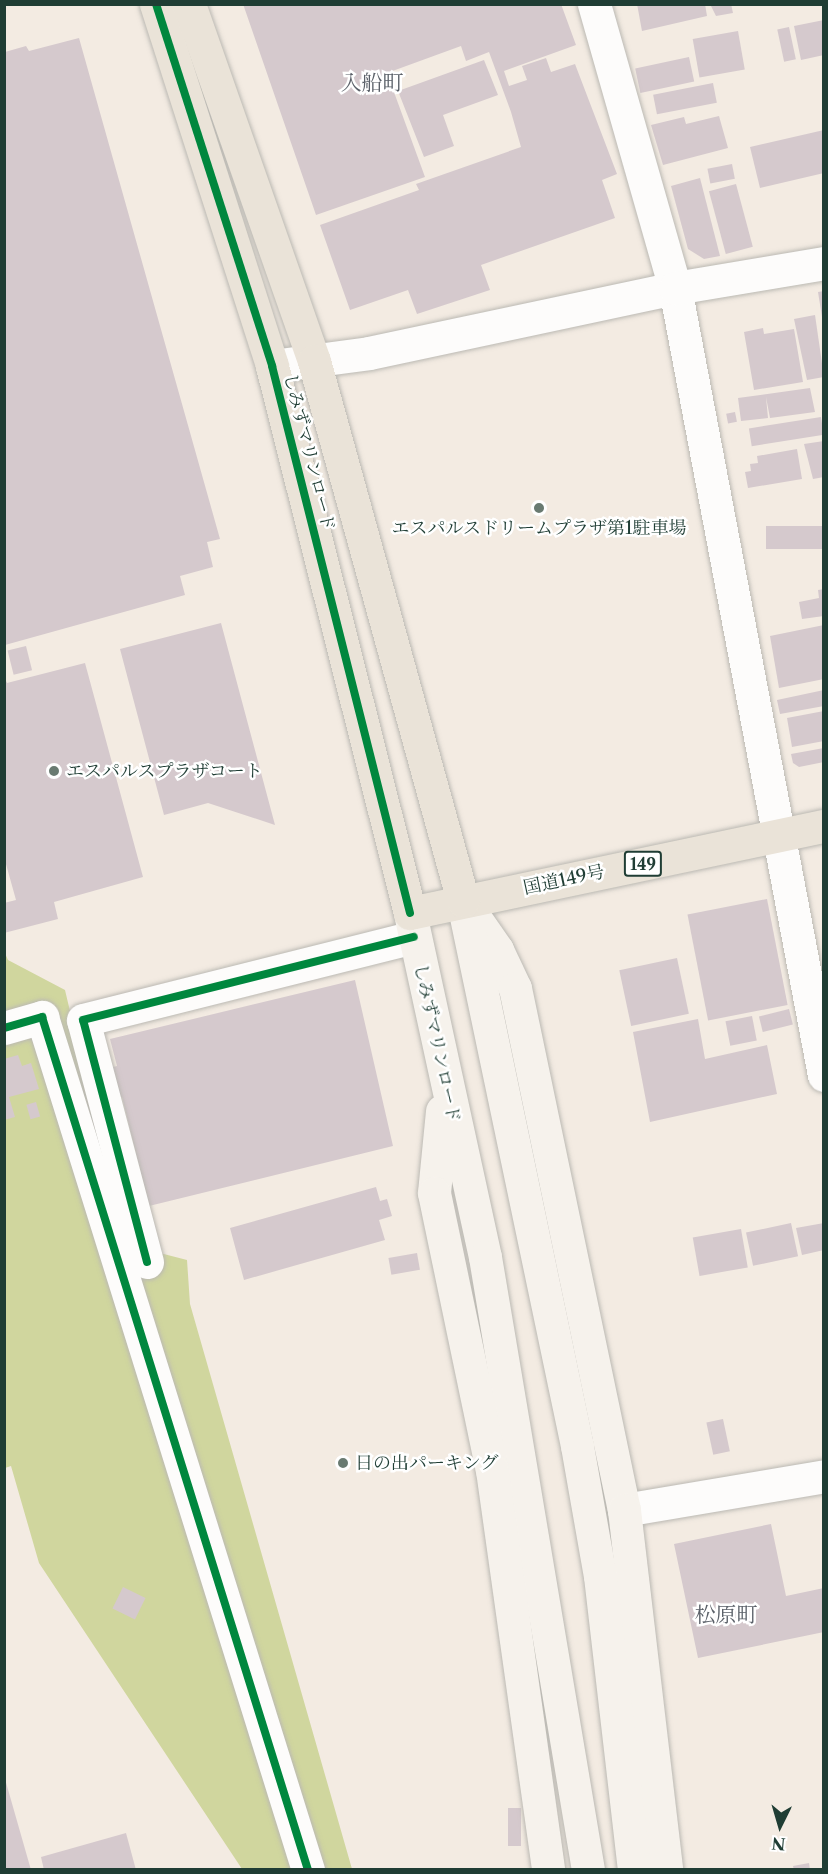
<!DOCTYPE html>
<meta charset="utf-8">
<style>
body{margin:0}
#map{position:relative;width:828px;height:1874px;overflow:hidden;background:#f3ebe2;font-family:"Libre Caslon Text","Noto Serif JP",serif}
div>[style]{position:absolute}
.green>*{inset:0;background:#d0d69e}
.building>*{inset:0;background:#d5c9cd;transform-origin:0 0}
.roads{filter:drop-shadow(0 0 2px #bbb9b3) drop-shadow(0 0 2px #bbb9b3)}
.street>*{height:33px;margin:-16.5px;padding:0 16.5px;transform-origin:16.5px;border-radius:16.5px;background:#fdfcfb}
.secondary>*{height:33px;margin:-16.5px;padding:0 16.5px;transform-origin:16.5px;border-radius:16.5px;background:#f6f2ec}
.highway>*{height:33px;margin:-16.5px;padding:0 16.5px;transform-origin:16.5px;border-radius:16.5px;background:#eae3d8}
.cycleway>*{height:8px;margin:-4px;padding:0 4px;transform-origin:4px;border-radius:4px;background:#00873e}
.dots>*{width:16px;height:16px;translate:-50% -50%;box-sizing:border-box;border:3px solid #fff;border-radius:50%}
span{translate:-50% -50%;white-space:nowrap;text-align:center;line-height:1.15;-webkit-text-stroke:5px #fff;paint-order:stroke}
.shield-label span{padding:2px 4px;background:#fff;border:2px solid;border-radius:4px;-webkit-text-stroke-width:0}
.shield-label{font-size:16px;color:#1f3d34;font-weight:700}
.street-label{font-size:18px;color:#1f3d34}
.poi-label{font-size:18px;color:#1f3d34}
.left{translate:0 -50%;text-align:left}
.quarter-label{font-size:21px;color:#5a6068}
.frame{position:absolute;inset:0;border:6px solid #1f3d34;pointer-events:none}
.north{position:absolute;left:750px;top:1796px;width:60px;height:60px;-webkit-text-stroke:4px #fff;paint-order:stroke;rotate:185deg;font-size:16px;font-weight:700;line-height:24px;text-align:center;color:#1f3d34}
.north::after{content:'';display:block;margin:auto;width:21px;height:27px;background:#1f3d34;clip-path:polygon(50% 0,100% 100%,50% 72%,0 100%)}
</style>
<div id="map">
<div class="green">
<i style="clip-path:polygon(4px 951px,8px 960px,65px 990px,125px 1244px,187px 1260px,190px 1304px,352px 1869px,242px 1869px,39px 1563px,11px 1466px,5px 1468px)"></i>
</div>
<div class="building">
<i style="clip-path:polygon(243px 4px,561px 4px,576px 45px,504px 71px,509px 86px,527px 80px,522px 66px,546px 58px,551px 72px,575px 64px,617px 174px,602px 180px,615px 218px,481px 265px,490px 290px,417px 314px,408px 290px,350px 310px,320px 225px,419px 190px,416px 184px,521px 147px,511px 112px,489px 52px,466px 61px,461px 46px,387px 73px,425px 177px,316px 215px)"></i>
<i style="clip-path:polygon(637px 4px,705px 4px,707px 16px,642px 31px)"></i>
<i style="clip-path:polygon(710px 4px,731px 4px,733px 13px,716px 16px)"></i>
<i style="clip-path:polygon(824px 20px,824px 55px,801px 60px,794px 26px)"></i>
<i style="left:789px;top:27px;width:33px;height:12px;rotate:78deg"></i>
<i style="left:738px;top:31px;width:39px;height:46px;rotate:80deg"></i>
<i style="clip-path:polygon(79px 38px,220px 539px,207px 542px,213px 567px,180px 576px,185px 595px,5px 645px,5px 52px,26px 46px,29px 51px)"></i>
<i style="left:689px;top:57px;width:25px;height:55px;rotate:78deg"></i>
<i style="clip-path:polygon(484px 60px,498px 95px,443px 115px,454px 146px,424px 157px,398px 91px)"></i>
<i style="left:713px;top:83px;width:20px;height:61px;rotate:79deg"></i>
<i style="clip-path:polygon(719px 116px,728px 148px,663px 165px,651px 125px,684px 117px,686px 124px)"></i>
<i style="clip-path:polygon(824px 130px,824px 173px,760px 188px,750px 147px)"></i>
<i style="left:732px;top:164px;width:15px;height:25px;rotate:79deg"></i>
<i style="clip-path:polygon(700px 178px,720px 256px,704px 259px,688px 249px,671px 186px)"></i>
<i style="left:736px;top:184px;width:65px;height:28px;rotate:75deg"></i>
<i style="clip-path:polygon(824px 291px,824px 317px,822px 317px,818px 292px)"></i>
<i style="clip-path:polygon(815px 315px,824px 377px,807px 380px,794px 319px)"></i>
<i style="clip-path:polygon(763px 328px,764px 334px,794px 329px,803px 382px,754px 390px,744px 332px)"></i>
<i style="clip-path:polygon(810px 388px,815px 412px,770px 418px,766px 397px,768px 418px,741px 421px,738px 398px)"></i>
<i style="left:735px;top:412px;width:10px;height:9px;rotate:79deg"></i>
<i style="left:821px;top:417px;width:18px;height:73px;rotate:81deg"></i>
<i style="clip-path:polygon(824px 441px,824px 477px,813px 479px,804px 444px)"></i>
<i style="clip-path:polygon(797px 449px,802px 479px,748px 488px,745px 472px,751px 471px,750px 464px,758px 463px,757px 456px)"></i>
<i style="left:824px;top:526px;width:23px;height:58px;rotate:90deg"></i>
<i style="clip-path:polygon(824px 589px,824px 616px,802px 619px,799px 602px,819px 598px,818px 590px)"></i>
<i style="clip-path:polygon(221px 623px,275px 825px,208px 803px,164px 815px,120px 649px)"></i>
<i style="clip-path:polygon(824px 625px,824px 679px,779px 688px,770px 636px)"></i>
<i style="left:26px;top:646px;width:25px;height:19px;rotate:76deg"></i>
<i style="clip-path:polygon(85px 663px,143px 877px,54px 902px,58px 919px,4px 933px,4px 903px,16px 900px,4px 857px,4px 677px,7px 683px)"></i>
<i style="clip-path:polygon(824px 690px,824px 706px,780px 714px,777px 700px)"></i>
<i style="clip-path:polygon(824px 711px,824px 741px,792px 747px,787px 718px)"></i>
<i style="clip-path:polygon(824px 748px,824px 762px,799px 767px,793px 763px,791px 754px)"></i>
<i style="left:767px;top:899px;width:108px;height:81px;rotate:79deg"></i>
<i style="left:677px;top:958px;width:57px;height:59px;rotate:78deg"></i>
<i style="clip-path:polygon(355px 980px,393px 1146px,149px 1206px,122px 1097px,108px 1101px,101px 1070px,117px 1066px,110px 1039px)"></i>
<i style="left:789px;top:1009px;width:16px;height:31px;rotate:76deg"></i>
<i style="left:752px;top:1016px;width:25px;height:27px;rotate:79deg"></i>
<i style="clip-path:polygon(698px 1019px,705px 1059px,767px 1045px,777px 1094px,650px 1122px,633px 1032px)"></i>
<i style="clip-path:polygon(18px 1055px,22px 1066px,31px 1063px,39px 1089px,9px 1097px,15px 1117px,4px 1120px,4px 1059px)"></i>
<i style="left:36px;top:1102px;width:15px;height:10px;rotate:74deg"></i>
<i style="clip-path:polygon(376px 1187px,380px 1201px,387px 1199px,392px 1216px,379px 1220px,385px 1240px,244px 1280px,230px 1228px)"></i>
<i style="left:791px;top:1223px;width:34px;height:46px;rotate:78deg"></i>
<i style="clip-path:polygon(824px 1223px,824px 1250px,802px 1255px,796px 1228px)"></i>
<i style="left:741px;top:1229px;width:39px;height:49px;rotate:80deg"></i>
<i style="left:417px;top:1253px;width:17px;height:29px;rotate:80deg"></i>
<i style="left:723px;top:1419px;width:33px;height:17px;rotate:78deg"></i>
<i style="clip-path:polygon(771px 1524px,786px 1596px,824px 1588px,824px 1632px,698px 1658px,674px 1544px)"></i>
<i style="left:123px;top:1587px;width:25px;height:24px;rotate:26deg"></i>
<i style="clip-path:polygon(4px 1779px,5px 1779px,31px 1870px,4px 1870px)"></i>
<i style="left:508px;top:1808px;width:13px;height:38px"></i>
<i style="clip-path:polygon(126px 1833px,136px 1870px,44px 1870px,41px 1857px)"></i>
<i style="clip-path:polygon(809px 1863px,810px 1870px,794px 1870px,793px 1866px)"></i>
</div>
<div class="roads">
<div class="street">
<i style="left:594px;top:4px;width:295px;rotate:74.1deg"></i>
<i style="left:675px;top:288px;width:801px;rotate:79.28deg"></i>
<i style="left:272px;top:366px;width:98px;rotate:-7.6deg"></i>
<i style="left:369px;top:353px;width:313px;rotate:-12deg"></i>
<i style="left:675px;top:288px;width:151px;rotate:-9.5deg"></i>
<i style="left:4px;top:1028px;width:40px;rotate:-16deg"></i>
<i style="left:42px;top:1017px;width:894px;rotate:72.68deg"></i>
<i style="left:147px;top:1262px;width:250px;rotate:-104.8deg"></i>
<i style="left:83px;top:1020px;width:341px;rotate:-14.1deg"></i>
<i style="left:624px;top:1510px;width:203px;rotate:-9.6deg"></i>
</div>
<div class="secondary">
<i style="left:463px;top:901px;width:60px;rotate:55.2deg"></i>
<i style="left:497px;top:950px;width:42px;rotate:64.7deg"></i>
<i style="left:515px;top:988px;width:533px;rotate:78.21deg"></i>
<i style="left:624px;top:1510px;width:362px;rotate:83.3deg"></i>
<i style="left:465px;top:912px;width:546px;rotate:78.15deg"></i>
<i style="left:577px;top:1446px;width:132px;rotate:80deg"></i>
<i style="left:600px;top:1576px;width:296px;rotate:83.4deg"></i>
<i style="left:410px;top:913px;width:352px;rotate:77.7deg"></i>
<i style="left:485px;top:1257px;width:622px;rotate:80.46deg"></i>
<i style="left:442px;top:1111px;width:82px;rotate:95.6deg"></i>
<i style="left:434px;top:1193px;width:283px;rotate:78.2deg"></i>
<i style="left:492px;top:1470px;width:404px;rotate:82deg"></i>
</div>
<div class="highway">
<i style="left:156px;top:4px;width:380px;rotate:72.2deg"></i>
<i style="left:272px;top:366px;width:564px;rotate:75.84deg"></i>
<i style="left:410px;top:913px;width:423px;rotate:-11.9deg"></i>
<i style="left:189px;top:4px;width:378px;rotate:70.7deg"></i>
<i style="left:314px;top:361px;width:560px;rotate:74.57deg"></i>
</div>
</div>
<div class="cycleway">
<i style="left:156px;top:4px;width:380px;rotate:72.2deg"></i>
<i style="left:272px;top:366px;width:564px;rotate:75.84deg"></i>
<i style="left:4px;top:1028px;width:40px;rotate:-16deg"></i>
<i style="left:42px;top:1017px;width:894px;rotate:72.68deg"></i>
<i style="left:147px;top:1262px;width:250px;rotate:-104.8deg"></i>
<i style="left:83px;top:1020px;width:341px;rotate:-14.1deg"></i>
</div>
<div class="dots">
<i style="left:539px;top:508px;background:#697a71"></i>
<i style="left:54px;top:771px;background:#697a71"></i>
<i style="left:343px;top:1463px;background:#697a71"></i>
</div>
<div class="shield-label">
<span style="left:643px;top:864px">149</span>
</div>
<div class="street-label">
<span style="left:309px;top:452px;rotate:76deg">しみずマリンロード</span>
<span style="left:564px;top:880px;rotate:-12deg">国道149号</span>
<span style="left:437px;top:1043px;rotate:78deg">しみずマリンロード</span>
</div>
<div class="poi-label">
<span style="left:539px;top:528px">エスパルスドリームプラザ第1駐車場</span>
<span class="left" style="left:66px;top:771px">エスパルスプラザコート</span>
<span class="left" style="left:355px;top:1463px">日の出パーキング</span>
</div>
<div class="quarter-label">
<span style="left:372px;top:83px">入船町</span>
<span style="left:726px;top:1615px">松原町</span>
</div>
<div class="frame"></div>
<div class="north">N</div>
</div>
